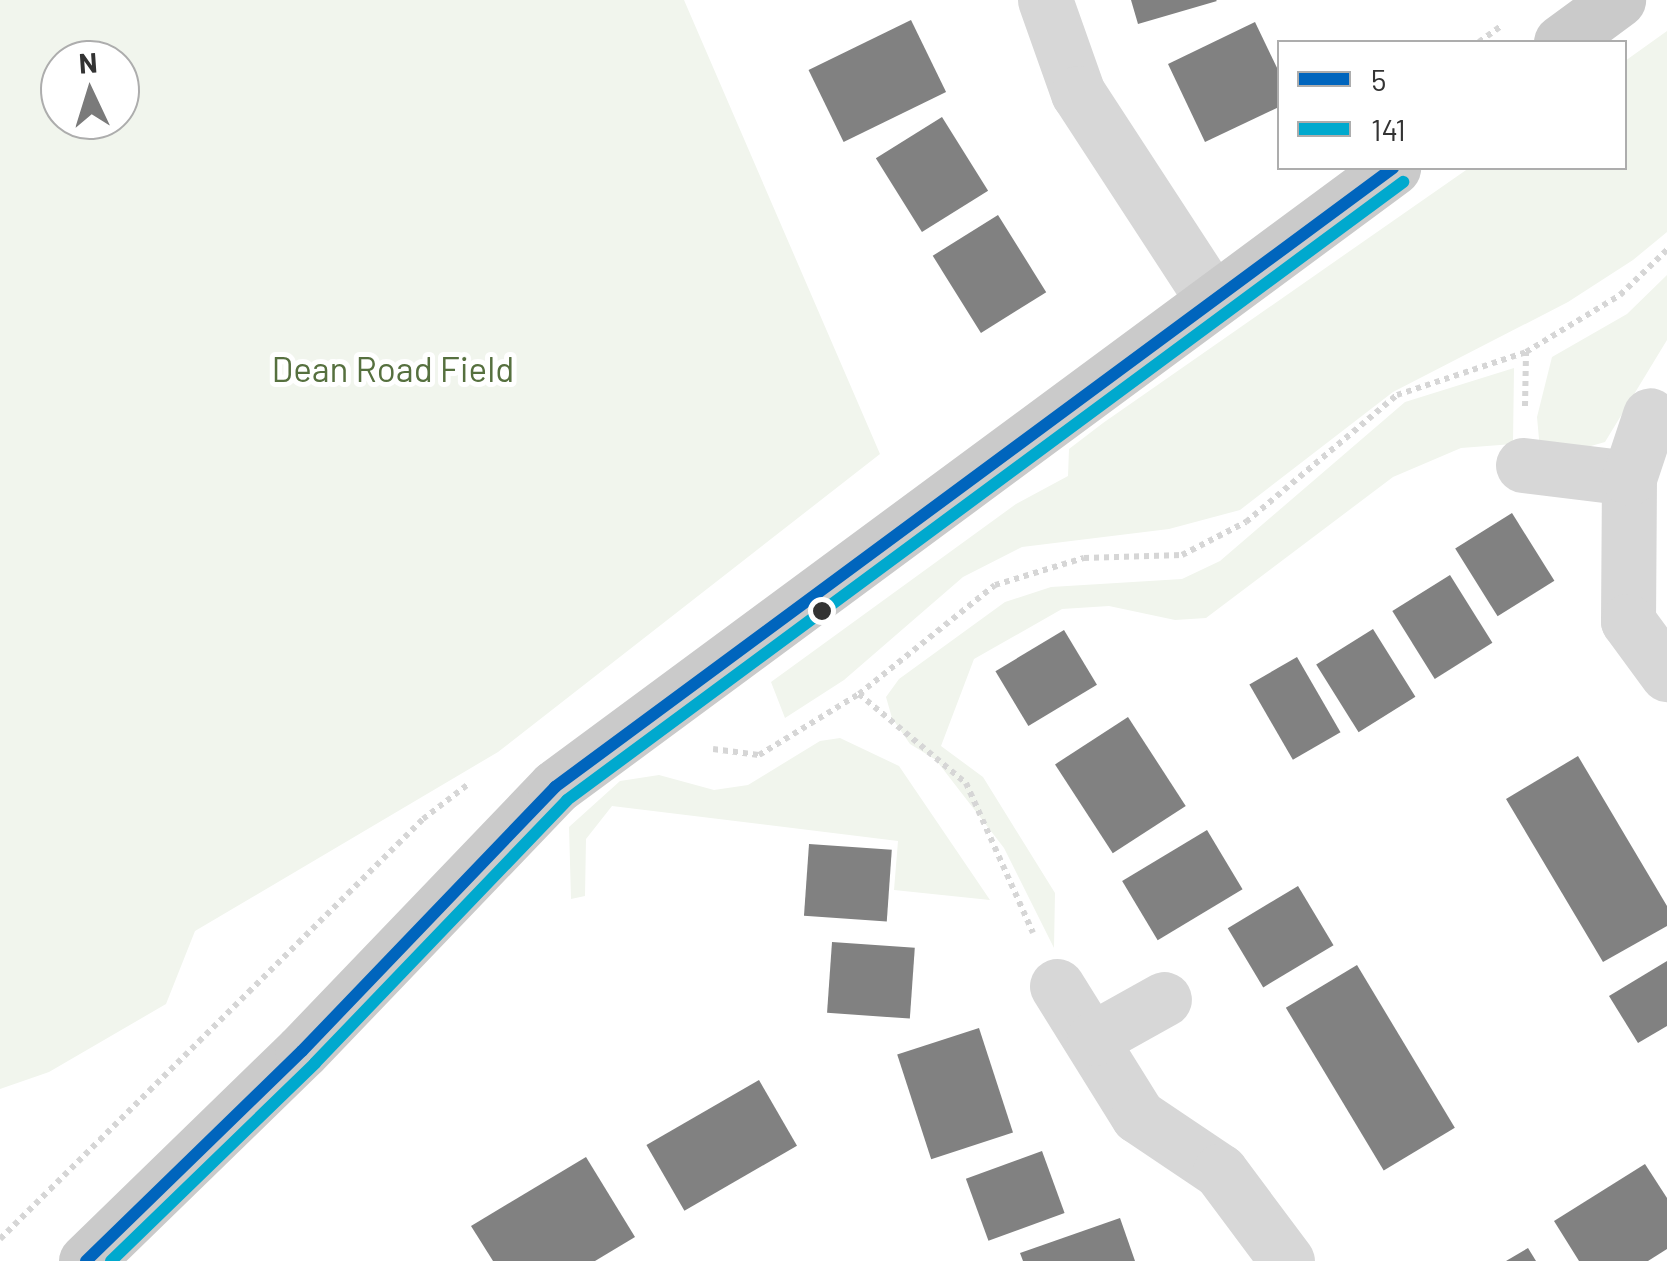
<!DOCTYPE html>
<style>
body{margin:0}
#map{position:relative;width:1667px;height:1261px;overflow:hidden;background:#fff;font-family:Barlow,sans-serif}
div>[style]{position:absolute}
.green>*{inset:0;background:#f1f5ed}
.building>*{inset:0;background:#818181;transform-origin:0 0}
.path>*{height:6px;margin-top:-3px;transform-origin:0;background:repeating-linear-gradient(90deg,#d6d6d6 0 5px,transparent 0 10px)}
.minor>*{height:55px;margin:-27.5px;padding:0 27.5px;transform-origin:27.5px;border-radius:27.5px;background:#d7d7d7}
.primary>*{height:55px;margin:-27.5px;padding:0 27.5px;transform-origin:27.5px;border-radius:27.5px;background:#cacaca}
.bus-1>*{height:12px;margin:-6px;padding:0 6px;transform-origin:6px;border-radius:6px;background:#0065bd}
.bus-2>*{height:12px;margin:-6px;padding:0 6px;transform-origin:6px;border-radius:6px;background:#00a9ce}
.dots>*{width:28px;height:28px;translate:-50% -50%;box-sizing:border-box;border:5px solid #fff;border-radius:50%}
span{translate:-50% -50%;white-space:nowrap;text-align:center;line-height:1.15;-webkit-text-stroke:10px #fff;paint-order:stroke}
.park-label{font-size:35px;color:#56703f}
.legend{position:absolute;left:1277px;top:40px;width:350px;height:130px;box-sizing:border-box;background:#fff;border:2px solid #adadad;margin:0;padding:12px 18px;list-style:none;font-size:30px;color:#333}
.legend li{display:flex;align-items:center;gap:20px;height:50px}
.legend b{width:50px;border:2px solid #adadad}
.north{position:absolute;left:40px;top:40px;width:100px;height:100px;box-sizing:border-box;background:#fff;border:2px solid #adadad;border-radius:50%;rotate:356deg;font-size:28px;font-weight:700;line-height:40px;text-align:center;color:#333}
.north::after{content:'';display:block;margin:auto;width:35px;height:45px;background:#7a7a7a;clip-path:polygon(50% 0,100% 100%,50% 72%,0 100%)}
</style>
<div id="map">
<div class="green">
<i style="clip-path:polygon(evenodd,0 0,684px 0,880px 454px,498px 752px,195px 931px,166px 1004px,49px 1072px,0 1089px,0 0,60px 60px,120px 60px,120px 120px,60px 120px,60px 60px)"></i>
<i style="clip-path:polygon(1667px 31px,1667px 232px,1633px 260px,1568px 302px,1393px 392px,1240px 510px,1169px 529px,1022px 547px,963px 577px,844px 680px,785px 718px,771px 682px,1016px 504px,1068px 476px,1069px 449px,1103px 423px,1469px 168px,1624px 168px,1625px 61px)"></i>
<i style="clip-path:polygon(1667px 275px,1667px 340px,1605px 442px,1563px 454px,1540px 450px,1537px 417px,1552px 357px,1627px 314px)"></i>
<i style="clip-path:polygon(1514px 368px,1513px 444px,1461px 448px,1393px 477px,1206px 618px,1175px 620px,1109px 606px,1062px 609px,974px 659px,941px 746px,983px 777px,1055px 893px,1054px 948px,1004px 848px,936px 760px,910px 744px,892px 718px,886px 697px,899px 679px,1005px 602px,1051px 587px,1182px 579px,1220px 561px,1405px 402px)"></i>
<i style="clip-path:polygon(840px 738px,899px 766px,990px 900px,894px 890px,898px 841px,612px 806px,586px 839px,585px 896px,571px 899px,569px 827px,620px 781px,659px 775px,714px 790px,748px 785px,820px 741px)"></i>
</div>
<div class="building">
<i style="clip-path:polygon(1131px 0,1216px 0,1217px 1px,1138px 24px)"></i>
<i style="left:911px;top:20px;width:80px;height:114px;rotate:64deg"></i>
<i style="clip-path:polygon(1255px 22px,1279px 72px,1279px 107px,1205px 142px,1168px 64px)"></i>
<i style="left:942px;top:117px;width:87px;height:78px;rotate:58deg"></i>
<i style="left:998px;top:215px;width:91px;height:77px;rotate:58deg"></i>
<i style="left:1512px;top:513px;width:80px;height:67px;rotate:58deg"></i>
<i style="left:1450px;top:575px;width:80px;height:68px;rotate:58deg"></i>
<i style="left:1373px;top:629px;width:80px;height:67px;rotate:58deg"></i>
<i style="left:1064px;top:630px;width:64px;height:80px;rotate:59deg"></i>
<i style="left:1297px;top:657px;width:87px;height:55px;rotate:60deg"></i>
<i style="left:1128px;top:717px;width:106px;height:87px;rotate:57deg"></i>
<i style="clip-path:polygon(1578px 756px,1667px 906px,1667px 926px,1603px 962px,1506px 799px)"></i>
<i style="left:1207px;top:830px;width:69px;height:99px;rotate:59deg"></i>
<i style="left:809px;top:844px;width:83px;height:72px;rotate:4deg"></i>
<i style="left:1298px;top:886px;width:69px;height:82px;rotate:59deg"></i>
<i style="left:832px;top:942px;width:83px;height:71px;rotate:4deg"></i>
<i style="clip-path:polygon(1667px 961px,1667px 1026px,1638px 1043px,1609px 996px)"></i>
<i style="left:1357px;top:965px;width:190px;height:83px;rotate:59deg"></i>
<i style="left:979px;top:1028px;width:110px;height:86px;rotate:72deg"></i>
<i style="left:759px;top:1080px;width:76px;height:130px;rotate:60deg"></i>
<i style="left:1042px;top:1151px;width:66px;height:81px;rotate:70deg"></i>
<i style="clip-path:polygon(586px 1157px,635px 1237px,595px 1261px,493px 1261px,471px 1226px)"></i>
<i style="clip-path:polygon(1645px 1164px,1667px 1198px,1667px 1249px,1648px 1261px,1579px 1261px,1554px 1221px)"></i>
<i style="clip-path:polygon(1120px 1218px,1135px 1261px,1023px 1261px,1020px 1253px)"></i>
<i style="clip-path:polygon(1528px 1248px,1536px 1261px,1506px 1261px)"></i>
</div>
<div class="path">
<i style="left:1479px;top:42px;width:29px;rotate:-36deg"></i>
<i style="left:1525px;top:406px;width:54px;rotate:-88.9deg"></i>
<i style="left:859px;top:694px;width:139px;rotate:39.8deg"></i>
<i style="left:966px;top:783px;width:164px;rotate:65.9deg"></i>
<i style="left:713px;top:749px;width:46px;rotate:7.4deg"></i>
<i style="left:759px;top:755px;width:117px;rotate:-31.4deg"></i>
<i style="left:859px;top:694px;width:174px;rotate:-38.7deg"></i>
<i style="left:995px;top:585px;width:93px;rotate:-16.9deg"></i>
<i style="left:1084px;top:558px;width:98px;rotate:-1.8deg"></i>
<i style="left:1182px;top:555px;width:72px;rotate:-27.3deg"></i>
<i style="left:1246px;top:522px;width:197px;rotate:-40.1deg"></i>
<i style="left:1397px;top:395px;width:136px;rotate:-18.4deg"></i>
<i style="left:1526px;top:352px;width:110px;rotate:-31.2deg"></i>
<i style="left:1620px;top:295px;width:65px;rotate:-43.8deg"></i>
<i style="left:0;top:1239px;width:596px;rotate:-44.8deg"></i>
<i style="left:423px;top:819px;width:56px;rotate:-37.7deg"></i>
</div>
<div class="minor">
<i style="left:1045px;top:0;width:99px;rotate:70.5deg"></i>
<i style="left:1078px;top:93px;width:247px;rotate:56.9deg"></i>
<i style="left:1523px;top:465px;width:107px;rotate:7deg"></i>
<i style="left:1629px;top:478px;width:143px;rotate:90.4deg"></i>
<i style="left:1628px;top:621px;width:66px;rotate:53.7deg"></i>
<i style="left:1629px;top:478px;width:66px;rotate:-71.6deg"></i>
<i style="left:1057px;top:986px;width:153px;rotate:58.1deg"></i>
<i style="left:1138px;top:1116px;width:99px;rotate:33.9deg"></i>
<i style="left:1220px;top:1171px;width:112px;rotate:53.3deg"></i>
<i style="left:1094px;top:1038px;width:80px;rotate:-29.1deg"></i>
</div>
<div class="primary">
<i style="left:1561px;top:42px;width:71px;rotate:-36.4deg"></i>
<i style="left:86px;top:1261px;width:301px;rotate:-44.2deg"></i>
<i style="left:302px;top:1051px;width:366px;rotate:-46.2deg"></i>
<i style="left:555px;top:787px;width:1042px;rotate:-36.45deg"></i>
</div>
<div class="bus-1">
<i style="left:86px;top:1261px;width:301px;rotate:-44.2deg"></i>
<i style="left:302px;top:1051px;width:366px;rotate:-46.2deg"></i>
<i style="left:555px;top:787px;width:1042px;rotate:-36.45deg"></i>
</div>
<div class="bus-2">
<i style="left:111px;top:1261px;width:284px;rotate:-44.1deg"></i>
<i style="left:315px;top:1063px;width:364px;rotate:-46.2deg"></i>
<i style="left:567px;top:800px;width:1040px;rotate:-36.47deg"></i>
</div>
<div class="dots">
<i style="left:822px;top:611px;background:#333"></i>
</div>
<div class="park-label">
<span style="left:393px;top:368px">Dean Road Field</span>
</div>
<ul class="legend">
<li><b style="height:12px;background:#0065bd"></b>5</li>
<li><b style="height:12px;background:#00a9ce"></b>141</li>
</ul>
<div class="north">N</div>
</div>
